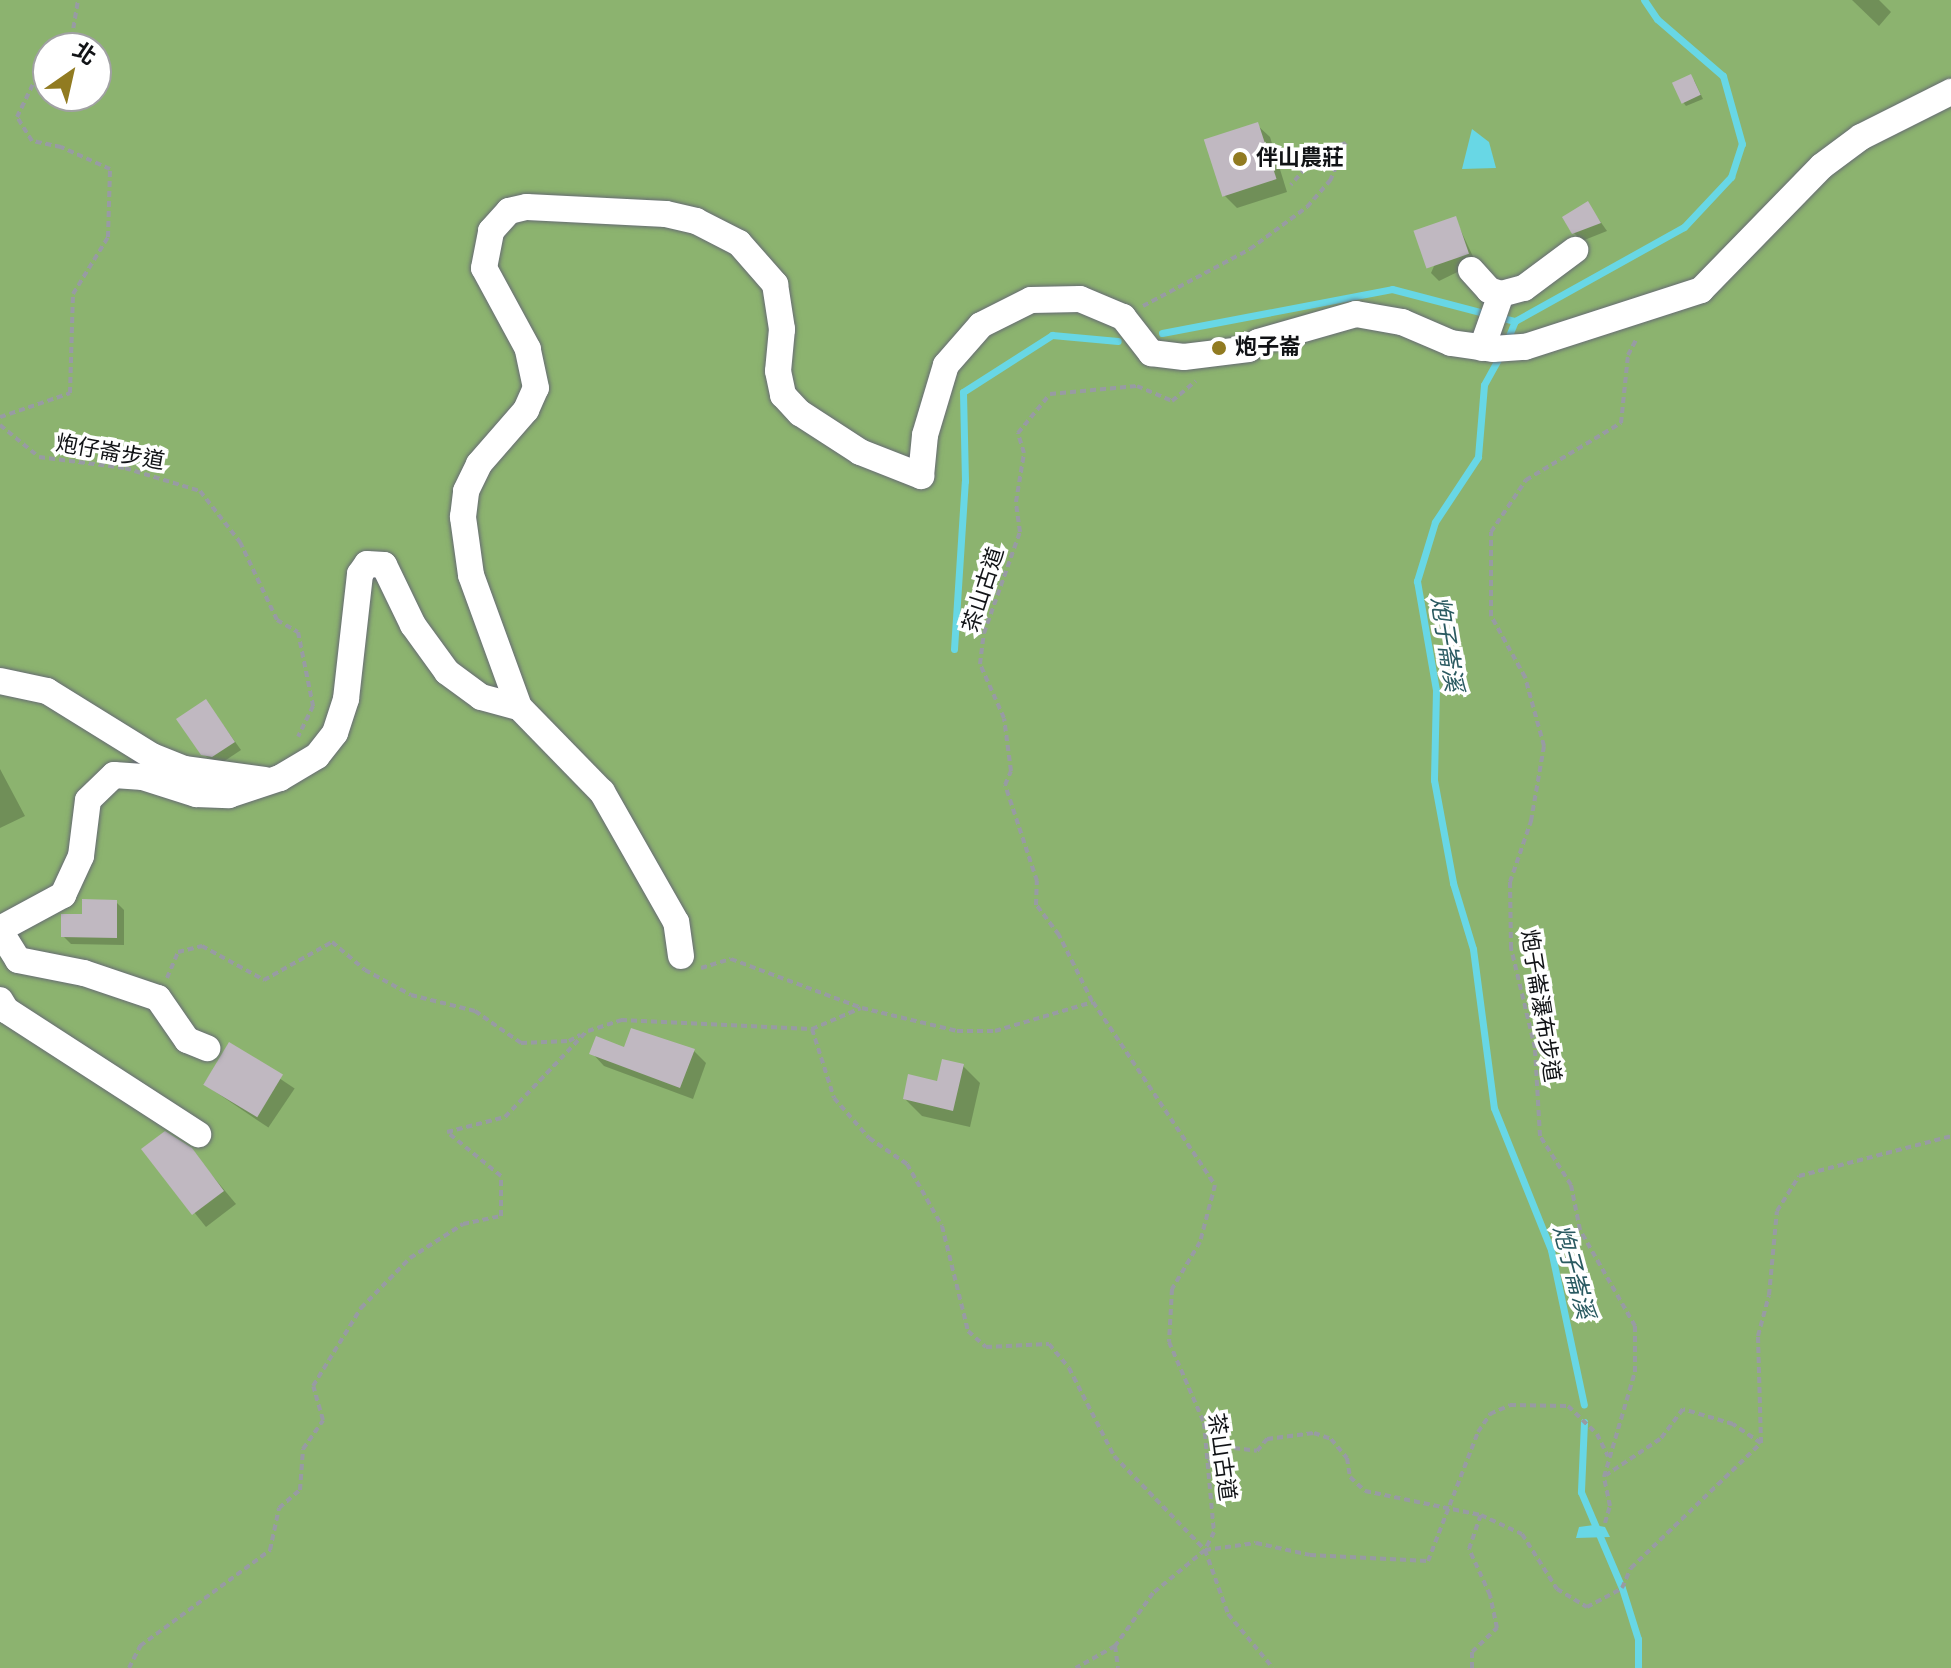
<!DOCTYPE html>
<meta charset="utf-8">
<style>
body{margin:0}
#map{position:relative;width:1951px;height:1668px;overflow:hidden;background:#dee2ed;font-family:"Varela Round","Noto Sans TC",sans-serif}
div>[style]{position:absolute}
.forest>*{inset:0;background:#8cb36f}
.water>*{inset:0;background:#68d7e5}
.shadow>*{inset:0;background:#0003;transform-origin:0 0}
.stream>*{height:7px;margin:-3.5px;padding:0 3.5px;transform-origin:3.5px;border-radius:3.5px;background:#68d7e5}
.building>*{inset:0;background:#c0b8c1;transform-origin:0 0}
.path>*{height:4px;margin-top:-2px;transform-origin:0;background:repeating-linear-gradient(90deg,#989ba3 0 6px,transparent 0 10px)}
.roads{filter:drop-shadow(0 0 2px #666a73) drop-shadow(0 0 2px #666a73)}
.minor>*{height:26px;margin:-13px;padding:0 13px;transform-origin:13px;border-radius:13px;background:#fff}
.dots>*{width:22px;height:22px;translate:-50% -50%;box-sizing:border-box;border:4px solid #fff;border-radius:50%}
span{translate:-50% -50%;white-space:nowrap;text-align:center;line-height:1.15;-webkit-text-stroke:7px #fff;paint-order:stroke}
.poi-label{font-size:22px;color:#111316;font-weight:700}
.left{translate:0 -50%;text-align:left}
.street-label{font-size:22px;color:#111316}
.water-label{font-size:24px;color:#2a5a61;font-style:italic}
.north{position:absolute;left:32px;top:32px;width:80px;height:80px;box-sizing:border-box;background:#fff;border:2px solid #a0a1a2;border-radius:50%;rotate:34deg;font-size:22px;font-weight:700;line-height:32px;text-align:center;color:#111316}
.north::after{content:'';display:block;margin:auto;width:28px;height:36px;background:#917b21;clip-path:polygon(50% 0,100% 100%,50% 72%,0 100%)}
</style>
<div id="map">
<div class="forest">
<i style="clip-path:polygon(evenodd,0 0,1951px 0,1951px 1668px,0 1668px,0 0,48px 48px,96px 48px,96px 96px,48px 96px,48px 48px)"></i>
</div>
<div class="water">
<i style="clip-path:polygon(1472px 129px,1489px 142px,1496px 168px,1462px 169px)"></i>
<i style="clip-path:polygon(1594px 1525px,1605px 1527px,1610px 1537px,1576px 1538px,1579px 1527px)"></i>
</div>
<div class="shadow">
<i style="clip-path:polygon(1852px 0,1879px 0,1891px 12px,1879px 26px)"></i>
<i style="clip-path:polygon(1694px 80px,1703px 99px,1686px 106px,1683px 102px)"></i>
<i style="clip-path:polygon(1257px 125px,1270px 137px,1287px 192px,1237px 208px,1224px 195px)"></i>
<i style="clip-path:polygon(1588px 204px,1607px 231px,1582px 241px,1574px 233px)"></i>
<i style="clip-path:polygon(1455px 218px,1476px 263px,1439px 281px,1431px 273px)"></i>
<i style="clip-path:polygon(206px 701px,241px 750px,220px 764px,202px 754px)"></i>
<i style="clip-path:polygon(0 769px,25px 816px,0 828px)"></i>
<i style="clip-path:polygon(116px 902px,124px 910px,124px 945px,71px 944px,63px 936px,84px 917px)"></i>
<i style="left:230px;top:1045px;width:78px;height:47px;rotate:34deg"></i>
<i style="clip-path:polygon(625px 1049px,694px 1051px,706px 1063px,693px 1099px,604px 1066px,592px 1053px)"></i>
<i style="clip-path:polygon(963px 1066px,980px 1083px,970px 1127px,922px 1116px,905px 1099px)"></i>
<i style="clip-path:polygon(144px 1150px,191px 1150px,236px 1204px,206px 1227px)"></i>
</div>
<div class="stream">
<i style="left:1162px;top:333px;width:234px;rotate:-10.8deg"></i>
<i style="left:1392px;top:289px;width:127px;rotate:14.6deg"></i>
<i style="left:1506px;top:343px;width:24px;rotate:-68deg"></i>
<i style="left:1515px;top:321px;width:193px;rotate:-29.1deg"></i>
<i style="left:1684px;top:227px;width:69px;rotate:-46.8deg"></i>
<i style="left:1731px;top:177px;width:35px;rotate:-72deg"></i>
<i style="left:1742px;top:144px;width:71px;rotate:-105.6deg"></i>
<i style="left:1723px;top:76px;width:87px;rotate:-139.2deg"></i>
<i style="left:1657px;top:19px;width:23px;rotate:-124deg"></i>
<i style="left:1501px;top:354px;width:35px;rotate:119deg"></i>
<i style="left:1484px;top:385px;width:72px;rotate:94.8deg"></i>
<i style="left:1478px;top:457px;width:78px;rotate:123.5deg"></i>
<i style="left:1435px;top:522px;width:62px;rotate:107deg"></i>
<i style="left:1417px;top:581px;width:111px;rotate:80.1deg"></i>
<i style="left:1436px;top:690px;width:90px;rotate:91.3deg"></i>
<i style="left:1434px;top:780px;width:105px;rotate:79.5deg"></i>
<i style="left:1453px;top:883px;width:69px;rotate:73.1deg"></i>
<i style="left:1473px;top:949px;width:160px;rotate:82.5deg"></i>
<i style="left:1494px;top:1108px;width:153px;rotate:68.1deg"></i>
<i style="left:1551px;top:1250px;width:158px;rotate:78deg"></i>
<i style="left:954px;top:649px;width:168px;rotate:-86.3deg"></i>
<i style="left:965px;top:481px;width:89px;rotate:-91.3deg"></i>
<i style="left:963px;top:392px;width:106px;rotate:-32.6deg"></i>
<i style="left:1052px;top:335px;width:66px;rotate:5.2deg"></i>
<i style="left:1584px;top:1422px;width:70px;rotate:92.5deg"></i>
<i style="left:1581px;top:1492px;width:104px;rotate:66.9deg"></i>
<i style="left:1622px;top:1588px;width:53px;rotate:72.6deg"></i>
<i style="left:1638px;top:1639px;width:29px;rotate:90deg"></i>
</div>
<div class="building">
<i style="left:1691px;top:74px;width:23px;height:21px;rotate:65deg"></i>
<i style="left:1258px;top:122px;width:60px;height:57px;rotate:72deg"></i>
<i style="clip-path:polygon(1588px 201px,1601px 223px,1572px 234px,1562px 217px)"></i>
<i style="left:1456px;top:216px;width:40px;height:45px;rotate:71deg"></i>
<i style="clip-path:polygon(206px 699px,235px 742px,212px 757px,201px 755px,176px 719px)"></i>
<i style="clip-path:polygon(82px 899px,117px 900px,117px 938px,61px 937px,61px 914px,82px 914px)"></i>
<i style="clip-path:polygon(631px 1028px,695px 1049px,680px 1088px,589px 1054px,596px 1036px,624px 1047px)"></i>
<i style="left:229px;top:1042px;width:63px;height:50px;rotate:31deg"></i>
<i style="clip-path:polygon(942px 1059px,964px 1064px,953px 1111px,903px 1099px,908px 1074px,937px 1081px)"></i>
<i style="clip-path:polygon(165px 1131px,192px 1148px,224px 1191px,192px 1215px,141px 1149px)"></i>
</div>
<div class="path">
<i style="left:70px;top:48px;width:49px;rotate:-80.5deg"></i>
<i style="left:1143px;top:306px;width:121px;rotate:-28deg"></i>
<i style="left:1250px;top:249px;width:71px;rotate:-36.4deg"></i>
<i style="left:1307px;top:207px;width:35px;rotate:-49deg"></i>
<i style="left:1330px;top:181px;width:41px;rotate:-67.2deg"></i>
<i style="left:1346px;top:143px;width:30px;rotate:160deg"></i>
<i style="left:1318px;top:153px;width:42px;rotate:130.2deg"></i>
<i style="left:0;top:417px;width:74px;rotate:-18.9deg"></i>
<i style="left:70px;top:393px;width:99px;rotate:-88.3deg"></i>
<i style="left:73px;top:294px;width:67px;rotate:-58.4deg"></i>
<i style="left:108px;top:237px;width:68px;rotate:-88.3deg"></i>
<i style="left:110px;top:169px;width:54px;rotate:-155.8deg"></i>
<i style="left:61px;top:147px;width:30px;rotate:-168deg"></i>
<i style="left:32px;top:141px;width:28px;rotate:-122deg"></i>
<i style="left:17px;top:117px;width:39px;rotate:-64deg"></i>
<i style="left:34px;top:82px;width:15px;rotate:-20deg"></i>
<i style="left:0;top:425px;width:50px;rotate:39.4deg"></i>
<i style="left:39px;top:457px;width:87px;rotate:7.3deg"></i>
<i style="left:125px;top:468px;width:78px;rotate:17deg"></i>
<i style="left:200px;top:491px;width:65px;rotate:51.9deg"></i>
<i style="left:240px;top:542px;width:86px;rotate:64.6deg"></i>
<i style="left:277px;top:620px;width:24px;rotate:30deg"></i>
<i style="left:298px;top:632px;width:76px;rotate:78.5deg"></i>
<i style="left:313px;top:706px;width:34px;rotate:116deg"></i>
<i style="left:701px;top:968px;width:31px;rotate:-17deg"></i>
<i style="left:731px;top:959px;width:140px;rotate:20.5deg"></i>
<i style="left:862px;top:1008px;width:98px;rotate:13.6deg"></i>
<i style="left:957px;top:1031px;width:38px"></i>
<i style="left:995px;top:1031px;width:102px;rotate:-16.5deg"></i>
<i style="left:1093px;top:1002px;width:220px;rotate:56.3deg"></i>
<i style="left:1215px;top:1185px;width:59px;rotate:104.7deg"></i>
<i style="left:1200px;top:1242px;width:55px;rotate:120.8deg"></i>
<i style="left:1172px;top:1289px;width:53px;rotate:93.2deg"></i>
<i style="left:1169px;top:1342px;width:88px;rotate:66.6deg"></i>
<i style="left:1204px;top:1423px;width:109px;rotate:84.8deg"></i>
<i style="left:1214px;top:1532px;width:20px;rotate:117deg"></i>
<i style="left:1205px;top:1550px;width:67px;rotate:140.4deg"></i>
<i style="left:1153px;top:1593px;width:65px;rotate:125.6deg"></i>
<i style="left:1115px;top:1646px;width:45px;rotate:150.6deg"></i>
<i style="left:167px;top:978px;width:28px;rotate:-67deg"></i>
<i style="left:178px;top:952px;width:25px;rotate:-14deg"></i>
<i style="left:202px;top:946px;width:71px;rotate:28.7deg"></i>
<i style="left:264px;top:980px;width:78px;rotate:-29.2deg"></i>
<i style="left:332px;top:942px;width:43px;rotate:40.3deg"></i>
<i style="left:365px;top:970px;width:52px;rotate:28.5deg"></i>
<i style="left:411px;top:995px;width:66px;rotate:14deg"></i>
<i style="left:475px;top:1011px;width:56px;rotate:34.8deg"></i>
<i style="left:521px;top:1043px;width:48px;rotate:-2.4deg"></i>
<i style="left:569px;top:1041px;width:13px;rotate:-29deg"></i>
<i style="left:1092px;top:1001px;width:74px;rotate:-116.6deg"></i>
<i style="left:1059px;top:935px;width:38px;rotate:-127deg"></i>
<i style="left:1036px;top:905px;width:24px;rotate:-88deg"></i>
<i style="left:1037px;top:881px;width:101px;rotate:-108.4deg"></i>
<i style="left:1005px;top:785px;width:15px;rotate:-67deg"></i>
<i style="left:1011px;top:771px;width:53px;rotate:-97.5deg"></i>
<i style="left:1004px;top:718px;width:59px;rotate:-114deg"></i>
<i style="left:980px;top:664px;width:31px;rotate:-83deg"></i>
<i style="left:984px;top:633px;width:107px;rotate:-70.4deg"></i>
<i style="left:1020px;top:532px;width:30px;rotate:-98deg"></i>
<i style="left:1016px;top:502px;width:50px;rotate:-80.7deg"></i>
<i style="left:1024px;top:453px;width:21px;rotate:-107deg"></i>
<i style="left:1018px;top:433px;width:50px;rotate:-50.6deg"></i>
<i style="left:1050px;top:394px;width:87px;rotate:-5.3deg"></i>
<i style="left:1137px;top:386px;width:38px;rotate:23deg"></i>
<i style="left:1172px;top:401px;width:31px;rotate:-40deg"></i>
<i style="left:812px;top:1029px;width:72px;rotate:72.3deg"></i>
<i style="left:834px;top:1098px;width:53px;rotate:48.8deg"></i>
<i style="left:869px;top:1138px;width:46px;rotate:34.4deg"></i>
<i style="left:907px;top:1164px;width:71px;rotate:60.6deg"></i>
<i style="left:942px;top:1226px;width:108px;rotate:76.1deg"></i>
<i style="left:968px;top:1331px;width:24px;rotate:42deg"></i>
<i style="left:986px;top:1347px;width:63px;rotate:-2.7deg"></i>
<i style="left:1049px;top:1344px;width:31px;rotate:50deg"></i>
<i style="left:1069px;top:1368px;width:99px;rotate:62.9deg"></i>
<i style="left:1114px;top:1456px;width:131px;rotate:45.9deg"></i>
<i style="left:1205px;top:1550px;width:68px;rotate:70.2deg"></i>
<i style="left:1228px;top:1614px;width:70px;rotate:50.2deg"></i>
<i style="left:588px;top:1031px;width:35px;rotate:-18deg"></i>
<i style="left:621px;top:1020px;width:191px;rotate:2.7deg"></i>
<i style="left:812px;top:1029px;width:53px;rotate:-23.2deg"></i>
<i style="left:1761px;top:1443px;width:107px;rotate:-91.6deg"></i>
<i style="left:1758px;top:1336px;width:42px;rotate:-75deg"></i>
<i style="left:1769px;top:1295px;width:84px;rotate:-84.6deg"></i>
<i style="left:1777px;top:1211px;width:41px;rotate:-57.8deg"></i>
<i style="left:1799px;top:1176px;width:157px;rotate:-14.7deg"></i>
<i style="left:1208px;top:1462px;width:30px;rotate:-28deg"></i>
<i style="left:1234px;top:1448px;width:23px;rotate:7deg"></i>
<i style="left:1257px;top:1451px;width:16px;rotate:-50deg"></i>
<i style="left:1267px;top:1439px;width:47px;rotate:-7.3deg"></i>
<i style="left:1314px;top:1433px;width:18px;rotate:19deg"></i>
<i style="left:1331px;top:1439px;width:25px;rotate:50deg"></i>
<i style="left:1347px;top:1458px;width:19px;rotate:81deg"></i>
<i style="left:1350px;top:1477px;width:21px;rotate:43deg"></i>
<i style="left:1365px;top:1491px;width:118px;rotate:11.7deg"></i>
<i style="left:1605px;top:1523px;width:18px;rotate:-74deg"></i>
<i style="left:1610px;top:1506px;width:30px;rotate:-102deg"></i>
<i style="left:1604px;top:1477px;width:109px;rotate:-73.6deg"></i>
<i style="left:1635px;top:1372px;width:46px;rotate:-90deg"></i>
<i style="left:1635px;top:1326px;width:111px;rotate:-119.8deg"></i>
<i style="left:1580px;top:1230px;width:46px;rotate:-101.3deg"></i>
<i style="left:1571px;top:1185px;width:58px;rotate:-122.3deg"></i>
<i style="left:1540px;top:1136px;width:88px;rotate:-93.3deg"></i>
<i style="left:1535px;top:1048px;width:103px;rotate:-103.5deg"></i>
<i style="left:1511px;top:948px;width:66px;rotate:-90.9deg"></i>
<i style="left:1510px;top:882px;width:65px;rotate:-71deg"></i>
<i style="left:1531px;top:821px;width:76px;rotate:-80.2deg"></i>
<i style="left:1544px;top:746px;width:72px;rotate:-105.4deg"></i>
<i style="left:1525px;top:677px;width:70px;rotate:-119.1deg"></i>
<i style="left:1491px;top:616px;width:84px;rotate:-90deg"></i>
<i style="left:1491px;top:532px;width:63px;rotate:-56.1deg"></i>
<i style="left:1526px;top:480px;width:111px;rotate:-31deg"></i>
<i style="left:1621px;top:423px;width:68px;rotate:-84.1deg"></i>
<i style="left:1628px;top:355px;width:19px;rotate:-62deg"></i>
<i style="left:1205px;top:1550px;width:51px;rotate:-7.8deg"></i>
<i style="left:1256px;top:1543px;width:55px;rotate:12.5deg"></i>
<i style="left:1310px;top:1555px;width:118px;rotate:2.9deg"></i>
<i style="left:1428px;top:1561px;width:138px;rotate:-68.8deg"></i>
<i style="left:1478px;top:1432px;width:22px;rotate:-56deg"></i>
<i style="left:1490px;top:1414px;width:22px;rotate:-24deg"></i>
<i style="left:1510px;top:1405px;width:58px;rotate:1deg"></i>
<i style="left:1568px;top:1406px;width:40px;rotate:44deg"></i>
<i style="left:1597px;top:1434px;width:25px;rotate:64deg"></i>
<i style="left:1115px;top:1646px;width:22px;rotate:82deg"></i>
<i style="left:129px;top:1668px;width:25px;rotate:-63deg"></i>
<i style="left:140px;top:1646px;width:162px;rotate:-36.4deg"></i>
<i style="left:270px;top:1550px;width:43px;rotate:-77.9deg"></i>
<i style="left:279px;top:1508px;width:28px;rotate:-41deg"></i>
<i style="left:300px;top:1490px;width:41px;rotate:-85.8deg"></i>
<i style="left:303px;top:1449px;width:35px;rotate:-55deg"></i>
<i style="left:323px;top:1420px;width:35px;rotate:-106deg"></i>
<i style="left:313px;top:1386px;width:92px;rotate:-58.4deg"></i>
<i style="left:361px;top:1308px;width:70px;rotate:-45.6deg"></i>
<i style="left:410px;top:1258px;width:63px;rotate:-32.7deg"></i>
<i style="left:463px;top:1224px;width:39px;rotate:-12deg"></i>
<i style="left:501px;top:1216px;width:40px;rotate:-90deg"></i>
<i style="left:501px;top:1176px;width:70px;rotate:-140.8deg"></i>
<i style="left:447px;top:1132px;width:60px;rotate:-14.5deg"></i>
<i style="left:505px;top:1117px;width:119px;rotate:-46.4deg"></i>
<i style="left:1472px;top:1668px;width:16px;rotate:-90deg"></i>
<i style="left:1472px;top:1652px;width:35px;rotate:-44deg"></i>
<i style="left:1497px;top:1628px;width:34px;rotate:-102deg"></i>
<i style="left:1490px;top:1595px;width:51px;rotate:-114.5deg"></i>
<i style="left:1469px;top:1549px;width:36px;rotate:-71deg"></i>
<i style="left:1481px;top:1515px;width:45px;rotate:24.9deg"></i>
<i style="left:1522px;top:1534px;width:65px;rotate:57.5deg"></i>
<i style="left:1557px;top:1589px;width:35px;rotate:31deg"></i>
<i style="left:1587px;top:1607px;width:40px;rotate:-28deg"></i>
<i style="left:1622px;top:1588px;width:22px;rotate:-66deg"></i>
<i style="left:1631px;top:1568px;width:180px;rotate:-43.9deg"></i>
<i style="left:1761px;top:1443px;width:34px;rotate:-146deg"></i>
<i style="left:1733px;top:1424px;width:52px;rotate:-163.3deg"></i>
<i style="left:1683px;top:1409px;width:38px;rotate:127deg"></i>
<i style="left:1660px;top:1439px;width:65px;rotate:146.3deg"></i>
</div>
<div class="roads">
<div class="minor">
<i style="left:1471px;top:270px;width:27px;rotate:48deg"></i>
<i style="left:1489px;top:290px;width:13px;rotate:18deg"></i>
<i style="left:1501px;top:294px;width:24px;rotate:-15deg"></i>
<i style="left:1524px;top:288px;width:64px;rotate:-36.7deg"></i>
<i style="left:1482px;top:348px;width:57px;rotate:-70.6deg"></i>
<i style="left:0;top:681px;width:48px;rotate:12deg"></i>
<i style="left:47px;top:691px;width:123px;rotate:31.8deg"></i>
<i style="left:152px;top:756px;width:35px;rotate:22deg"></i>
<i style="left:184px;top:769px;width:81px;rotate:7.8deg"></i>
<i style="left:0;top:929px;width:72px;rotate:-28.4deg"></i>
<i style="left:63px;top:895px;width:43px;rotate:-65.2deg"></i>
<i style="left:81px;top:856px;width:56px;rotate:-82.9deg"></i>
<i style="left:88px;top:800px;width:36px;rotate:-44deg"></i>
<i style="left:114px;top:775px;width:29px;rotate:4deg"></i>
<i style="left:143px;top:777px;width:56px;rotate:17.8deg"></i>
<i style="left:196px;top:794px;width:33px;rotate:2deg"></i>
<i style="left:229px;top:795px;width:54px;rotate:-18.4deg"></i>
<i style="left:280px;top:778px;width:43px;rotate:-30.7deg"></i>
<i style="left:317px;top:756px;width:29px;rotate:-52deg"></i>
<i style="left:335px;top:733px;width:36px;rotate:-72deg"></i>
<i style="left:346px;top:699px;width:126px;rotate:-83.6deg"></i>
<i style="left:360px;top:574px;width:12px;rotate:-55deg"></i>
<i style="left:367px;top:564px;width:17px;rotate:3deg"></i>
<i style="left:384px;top:565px;width:67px;rotate:64.2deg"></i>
<i style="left:413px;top:625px;width:58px;rotate:54.1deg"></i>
<i style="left:447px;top:672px;width:42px;rotate:36.3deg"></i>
<i style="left:481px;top:697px;width:39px;rotate:15deg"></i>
<i style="left:0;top:931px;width:34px;rotate:58deg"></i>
<i style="left:18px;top:960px;width:67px;rotate:11.1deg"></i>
<i style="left:84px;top:973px;width:78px;rotate:18.7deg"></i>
<i style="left:158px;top:998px;width:51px;rotate:55.4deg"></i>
<i style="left:187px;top:1040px;width:22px;rotate:22deg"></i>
<i style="left:681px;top:956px;width:34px;rotate:-98deg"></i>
<i style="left:676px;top:922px;width:150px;rotate:-119.6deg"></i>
<i style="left:602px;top:792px;width:119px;rotate:-134.3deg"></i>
<i style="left:519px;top:707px;width:140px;rotate:-110deg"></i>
<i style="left:471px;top:575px;width:59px;rotate:-97.9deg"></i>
<i style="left:463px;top:517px;width:26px;rotate:-83deg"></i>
<i style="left:466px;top:491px;width:30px;rotate:-64deg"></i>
<i style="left:479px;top:464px;width:72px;rotate:-49deg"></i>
<i style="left:526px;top:410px;width:24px;rotate:-66deg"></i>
<i style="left:536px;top:388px;width:40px;rotate:-102deg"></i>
<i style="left:528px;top:349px;width:92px;rotate:-118.5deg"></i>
<i style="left:484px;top:268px;width:38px;rotate:-79deg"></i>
<i style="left:491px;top:231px;width:27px;rotate:-48deg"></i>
<i style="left:509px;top:211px;width:18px;rotate:-13deg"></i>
<i style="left:527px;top:207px;width:139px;rotate:2.9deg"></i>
<i style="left:666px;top:214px;width:31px;rotate:13deg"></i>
<i style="left:696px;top:221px;width:48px;rotate:27.1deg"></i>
<i style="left:739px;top:243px;width:55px;rotate:48.7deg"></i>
<i style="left:775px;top:284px;width:46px;rotate:81.2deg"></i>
<i style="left:782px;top:329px;width:42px;rotate:95.4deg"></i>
<i style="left:778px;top:371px;width:25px;rotate:78deg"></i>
<i style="left:783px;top:395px;width:25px;rotate:47deg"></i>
<i style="left:800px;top:413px;width:72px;rotate:33deg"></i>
<i style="left:860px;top:452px;width:66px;rotate:21.5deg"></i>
<i style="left:921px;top:476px;width:41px;rotate:-84.4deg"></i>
<i style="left:925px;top:435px;width:73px;rotate:-73.3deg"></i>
<i style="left:946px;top:365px;width:53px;rotate:-48.8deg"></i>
<i style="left:981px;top:325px;width:56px;rotate:-26.6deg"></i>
<i style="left:1031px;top:300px;width:49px;rotate:-1.2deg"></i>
<i style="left:1080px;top:299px;width:47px;rotate:22.7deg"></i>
<i style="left:1123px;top:317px;width:46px;rotate:52.1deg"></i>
<i style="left:1151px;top:353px;width:33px;rotate:7deg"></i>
<i style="left:1184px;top:357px;width:65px;rotate:-7deg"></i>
<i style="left:1249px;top:349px;width:11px;rotate:-38deg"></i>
<i style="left:1258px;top:342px;width:102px;rotate:-15.9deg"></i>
<i style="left:1356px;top:314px;width:47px;rotate:9.9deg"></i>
<i style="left:1402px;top:322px;width:53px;rotate:23.2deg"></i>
<i style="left:1451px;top:343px;width:42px;rotate:8.1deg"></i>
<i style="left:1493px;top:349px;width:32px;rotate:-4deg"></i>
<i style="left:1525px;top:347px;width:185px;rotate:-17.9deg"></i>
<i style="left:1701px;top:290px;width:173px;rotate:-45.7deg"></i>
<i style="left:1822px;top:166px;width:49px;rotate:-36.6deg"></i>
<i style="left:1861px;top:137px;width:101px;rotate:-26.6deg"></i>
<i style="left:0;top:1000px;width:12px;rotate:59deg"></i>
<i style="left:6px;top:1010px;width:229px;rotate:32.9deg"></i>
</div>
</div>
<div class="dots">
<i style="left:1240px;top:159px;background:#917b21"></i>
<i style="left:1219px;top:348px;background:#917b21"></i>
</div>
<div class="poi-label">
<span class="left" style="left:1256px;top:159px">伴山農莊</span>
<span class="left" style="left:1235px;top:348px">炮子崙</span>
</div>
<div class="street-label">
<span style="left:110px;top:453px;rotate:10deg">炮仔崙步道</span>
<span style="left:984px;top:590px;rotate:-72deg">茶山古道</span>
<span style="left:1540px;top:1006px;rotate:81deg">炮子崙瀑布步道</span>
<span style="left:1221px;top:1457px;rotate:82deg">茶山古道</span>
</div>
<div class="water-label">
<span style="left:1446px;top:644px;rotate:81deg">炮子崙溪</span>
<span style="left:1573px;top:1272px;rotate:75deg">炮子崙溪</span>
</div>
<div class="north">北</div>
</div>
